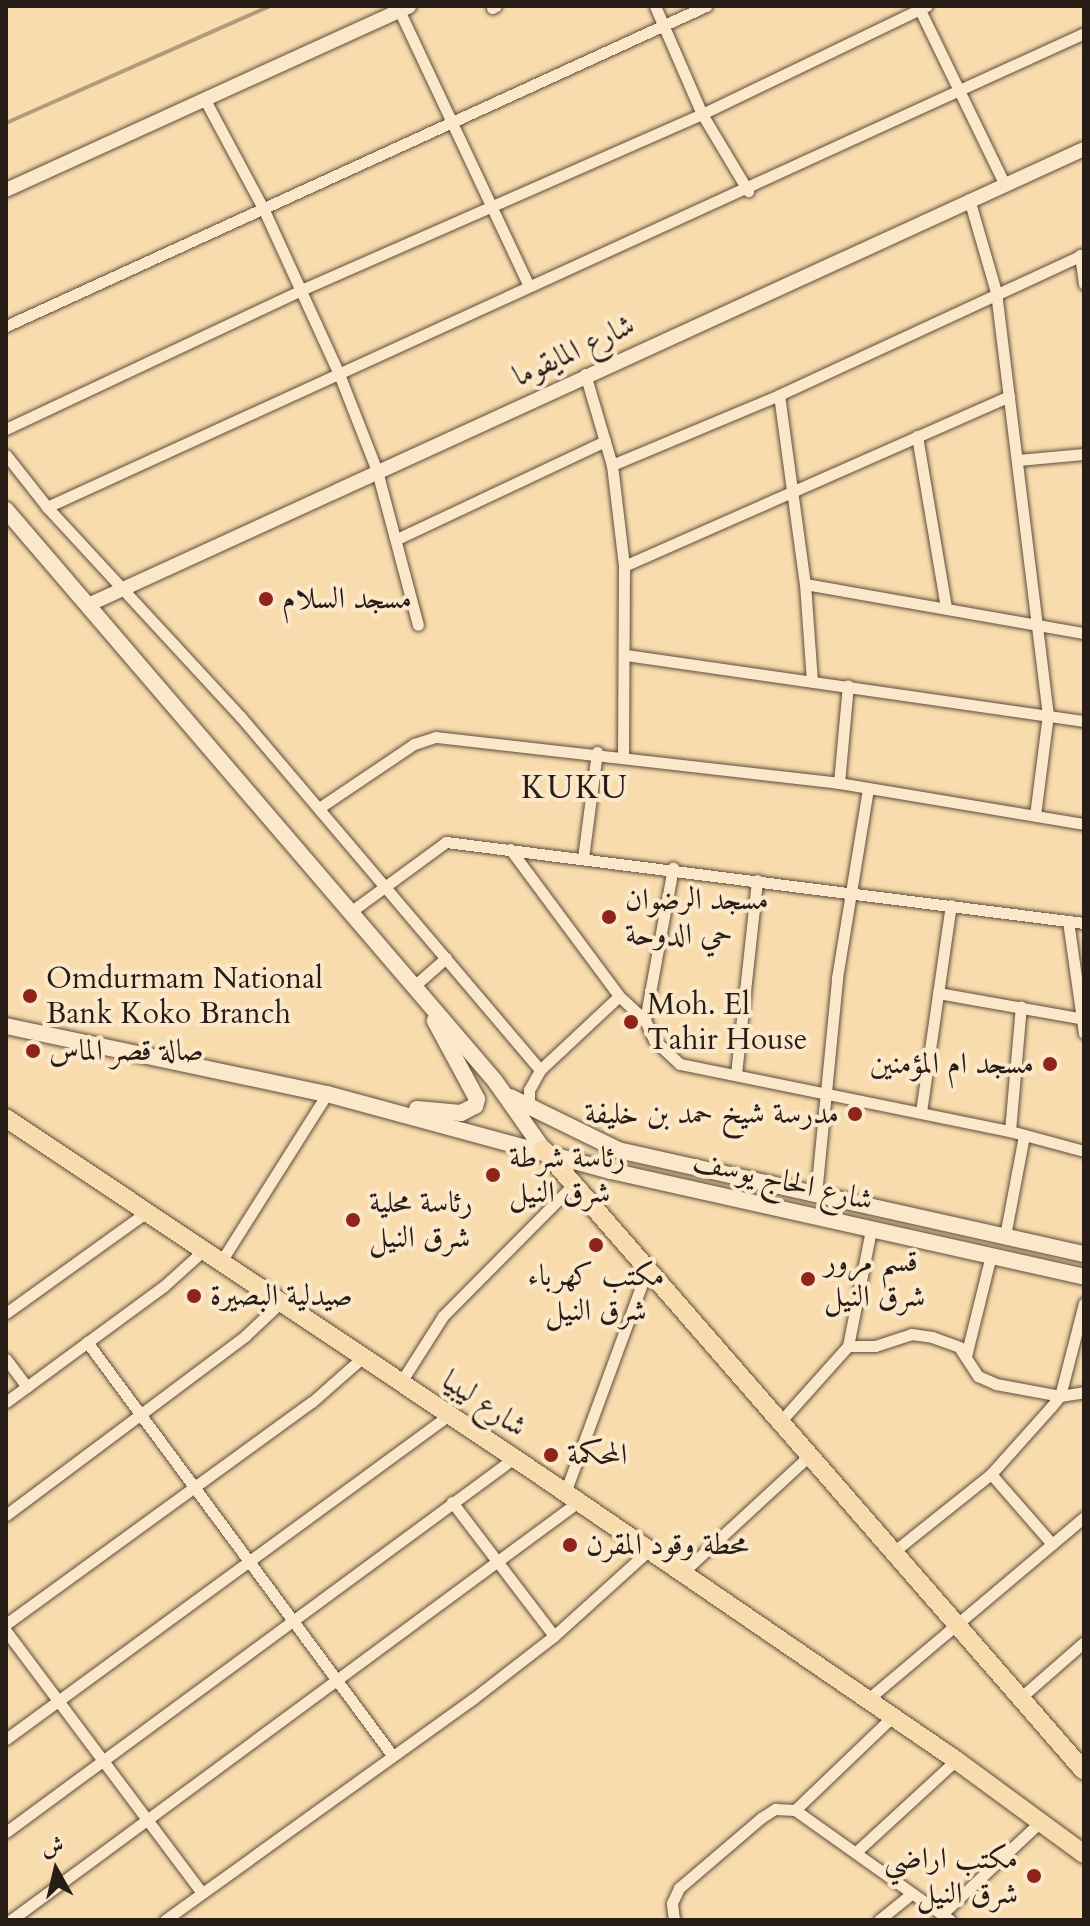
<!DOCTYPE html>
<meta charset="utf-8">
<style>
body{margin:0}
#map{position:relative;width:1090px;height:1926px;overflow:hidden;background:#f9dcad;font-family:Cardo,Amiri,serif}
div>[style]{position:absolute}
.stream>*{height:4px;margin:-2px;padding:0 2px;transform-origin:2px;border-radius:2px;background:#b29b7a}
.roads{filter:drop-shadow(0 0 2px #5c4c3c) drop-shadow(0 0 2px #5c4c3c)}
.minor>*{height:11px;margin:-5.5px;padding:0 5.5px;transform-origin:5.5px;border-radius:5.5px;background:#fbe8ca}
.tertiary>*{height:14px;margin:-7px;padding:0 7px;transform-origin:7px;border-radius:7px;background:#fbe8ca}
.secondary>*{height:16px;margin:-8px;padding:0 8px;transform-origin:8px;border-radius:8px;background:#fbe8ca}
.primary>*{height:18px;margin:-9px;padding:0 9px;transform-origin:9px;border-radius:9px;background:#f9dcad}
.dots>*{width:22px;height:22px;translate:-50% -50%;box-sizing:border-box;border:4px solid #fbe8ca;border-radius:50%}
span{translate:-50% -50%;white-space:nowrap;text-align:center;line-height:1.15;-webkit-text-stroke:8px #fbe8ca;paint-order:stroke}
.street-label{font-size:30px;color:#271c16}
.poi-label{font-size:30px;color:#271c16}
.left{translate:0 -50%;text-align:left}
.right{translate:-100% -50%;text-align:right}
.neighbourhood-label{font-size:32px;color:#271c16;letter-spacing:2px}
.frame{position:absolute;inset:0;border:8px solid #271c16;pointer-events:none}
.north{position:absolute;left:16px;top:1830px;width:80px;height:80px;-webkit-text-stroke:6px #fbe8ca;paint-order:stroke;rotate:352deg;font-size:22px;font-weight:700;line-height:32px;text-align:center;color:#271c16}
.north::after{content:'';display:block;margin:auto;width:28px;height:36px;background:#271c16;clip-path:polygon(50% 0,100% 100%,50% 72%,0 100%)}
</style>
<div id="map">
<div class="stream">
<i style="left:6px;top:123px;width:289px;rotate:-23.9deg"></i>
</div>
<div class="roads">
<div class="minor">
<i style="left:655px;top:6px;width:118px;rotate:66.5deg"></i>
<i style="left:702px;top:114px;width:90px;rotate:59.1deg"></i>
<i style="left:918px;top:6px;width:197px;rotate:64.1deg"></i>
<i style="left:492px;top:8px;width:4px;rotate:-27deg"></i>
<i style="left:399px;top:10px;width:305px;rotate:64.8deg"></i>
<i style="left:205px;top:100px;width:123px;rotate:61.8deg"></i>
<i style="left:263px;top:208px;width:183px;rotate:65.4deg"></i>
<i style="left:339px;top:374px;width:104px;rotate:68.6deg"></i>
<i style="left:377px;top:471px;width:159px;rotate:75.1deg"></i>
<i style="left:969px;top:199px;width:97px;rotate:73.8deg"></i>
<i style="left:996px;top:292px;width:425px;rotate:83deg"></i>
<i style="left:1048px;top:714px;width:102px;rotate:97.3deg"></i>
<i style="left:1080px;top:255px;width:29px;rotate:82deg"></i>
<i style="left:6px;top:326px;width:770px;rotate:-24.57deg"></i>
<i style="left:585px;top:374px;width:95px;rotate:73.5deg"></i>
<i style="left:612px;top:465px;width:102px;rotate:83.2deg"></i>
<i style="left:624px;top:566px;width:190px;rotate:90.3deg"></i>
<i style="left:779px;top:395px;width:191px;rotate:82.2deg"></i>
<i style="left:805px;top:584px;width:97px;rotate:85.9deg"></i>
<i style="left:6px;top:429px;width:326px;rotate:-25.2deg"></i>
<i style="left:301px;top:290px;width:438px;rotate:-23.7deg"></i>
<i style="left:702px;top:114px;width:249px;rotate:-25.7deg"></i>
<i style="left:917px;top:436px;width:174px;rotate:80.4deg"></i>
<i style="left:6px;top:455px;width:66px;rotate:51.7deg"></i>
<i style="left:47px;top:507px;width:284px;rotate:47.3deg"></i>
<i style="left:240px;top:716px;width:464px;rotate:49.7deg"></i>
<i style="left:1018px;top:460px;width:66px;rotate:-5.2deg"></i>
<i style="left:612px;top:465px;width:181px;rotate:-22.7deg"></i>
<i style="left:779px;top:395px;width:336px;rotate:-24.8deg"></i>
<i style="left:47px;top:507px;width:1140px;rotate:-24.56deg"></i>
<i style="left:397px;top:539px;width:230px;rotate:-25.2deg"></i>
<i style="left:624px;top:566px;width:421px;rotate:-23.8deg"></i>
<i style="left:805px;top:584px;width:283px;rotate:10deg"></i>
<i style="left:626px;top:655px;width:463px;rotate:8.2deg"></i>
<i style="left:839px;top:783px;width:98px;rotate:-84.8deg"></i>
<i style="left:319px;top:808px;width:115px;rotate:-34deg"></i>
<i style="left:414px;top:744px;width:23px;rotate:-18deg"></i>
<i style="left:436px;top:737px;width:406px;rotate:6.5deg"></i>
<i style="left:839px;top:783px;width:248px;rotate:9.5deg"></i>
<i style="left:510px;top:849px;width:183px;rotate:53.4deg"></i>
<i style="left:619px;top:996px;width:35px;rotate:43deg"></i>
<i style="left:645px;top:1020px;width:22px;rotate:66deg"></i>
<i style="left:654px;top:1040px;width:35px;rotate:43deg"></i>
<i style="left:680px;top:1064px;width:337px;rotate:11.5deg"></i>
<i style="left:1010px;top:1131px;width:77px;rotate:15.1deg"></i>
<i style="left:583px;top:858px;width:107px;rotate:-82.5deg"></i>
<i style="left:349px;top:913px;width:120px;rotate:-36.2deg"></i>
<i style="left:446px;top:842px;width:643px;rotate:7.24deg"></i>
<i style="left:1068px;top:921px;width:113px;rotate:81.9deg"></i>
<i style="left:413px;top:987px;width:44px;rotate:-41.3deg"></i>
<i style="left:938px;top:993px;width:148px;rotate:10.1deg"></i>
<i style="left:645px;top:1020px;width:155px;rotate:-79.6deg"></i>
<i style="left:736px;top:1074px;width:195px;rotate:-83.8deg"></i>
<i style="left:529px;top:1107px;width:17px;rotate:-90deg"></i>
<i style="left:529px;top:1090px;width:23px;rotate:-61deg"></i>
<i style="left:540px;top:1070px;width:108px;rotate:-43.1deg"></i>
<i style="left:921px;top:1112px;width:209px;rotate:-81.8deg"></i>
<i style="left:1010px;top:1131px;width:125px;rotate:-85deg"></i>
<i style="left:816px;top:1194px;width:217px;rotate:-84.4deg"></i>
<i style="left:837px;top:978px;width:192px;rotate:-80.7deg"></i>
<i style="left:1005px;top:1236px;width:103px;rotate:-79.3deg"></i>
<i style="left:222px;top:1260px;width:196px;rotate:-57.7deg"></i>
<i style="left:6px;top:1313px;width:175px;rotate:-35.7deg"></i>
<i style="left:87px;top:1342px;width:513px;rotate:53.55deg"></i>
<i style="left:848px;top:1346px;width:27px"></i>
<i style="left:875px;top:1346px;width:38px;rotate:-18deg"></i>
<i style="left:911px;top:1334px;width:21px;rotate:8deg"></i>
<i style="left:932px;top:1337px;width:29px;rotate:20deg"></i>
<i style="left:959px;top:1347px;width:35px;rotate:57deg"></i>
<i style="left:978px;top:1376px;width:20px;rotate:24deg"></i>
<i style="left:996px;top:1384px;width:65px;rotate:10.6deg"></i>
<i style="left:1060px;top:1396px;width:24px;rotate:-9deg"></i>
<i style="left:966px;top:1356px;width:104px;rotate:-76.1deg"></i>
<i style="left:6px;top:1359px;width:35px;rotate:53deg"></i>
<i style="left:401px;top:1382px;width:78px;rotate:-57.5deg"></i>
<i style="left:443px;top:1316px;width:183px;rotate:-45.2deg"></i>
<i style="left:6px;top:1402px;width:196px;rotate:-36.3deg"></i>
<i style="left:164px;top:1286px;width:57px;rotate:-42.1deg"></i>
<i style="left:780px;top:1422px;width:102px;rotate:-48.2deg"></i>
<i style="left:848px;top:1346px;width:118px;rotate:-78.8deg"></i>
<i style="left:991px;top:1474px;width:93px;rotate:48.9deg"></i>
<i style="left:565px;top:1493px;width:241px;rotate:-69.8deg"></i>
<i style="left:452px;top:1502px;width:168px;rotate:52.7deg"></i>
<i style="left:6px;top:1515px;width:299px;rotate:-36.8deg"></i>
<i style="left:245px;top:1336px;width:51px;rotate:-43.4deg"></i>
<i style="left:892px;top:1553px;width:127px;rotate:-38.6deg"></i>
<i style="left:991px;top:1474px;width:90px;rotate:-48.2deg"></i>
<i style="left:1051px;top:1407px;width:14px;rotate:-51deg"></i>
<i style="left:1060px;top:1396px;width:96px;rotate:-75.5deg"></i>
<i style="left:682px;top:1573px;width:173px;rotate:-42.7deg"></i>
<i style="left:6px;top:1624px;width:378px;rotate:-36deg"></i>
<i style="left:312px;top:1402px;width:69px;rotate:-41.5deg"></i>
<i style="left:6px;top:1631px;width:327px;rotate:53.2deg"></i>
<i style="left:1019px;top:1699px;width:86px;rotate:-41.2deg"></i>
<i style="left:867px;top:1700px;width:284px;rotate:-40.1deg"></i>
<i style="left:892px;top:1717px;width:134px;rotate:136.2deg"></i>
<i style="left:795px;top:1810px;width:190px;rotate:35.4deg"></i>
<i style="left:6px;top:1739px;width:549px;rotate:-36.18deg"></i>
<i style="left:6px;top:1832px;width:631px;rotate:-36.36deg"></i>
<i style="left:856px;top:1852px;width:136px;rotate:-42.6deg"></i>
<i style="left:942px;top:1914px;width:136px;rotate:-43.2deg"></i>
<i style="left:11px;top:1920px;width:704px;rotate:-36.4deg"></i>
<i style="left:165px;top:1920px;width:380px;rotate:-35.7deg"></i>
<i style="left:474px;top:1698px;width:101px;rotate:-37.8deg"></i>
<i style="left:554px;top:1636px;width:127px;rotate:-42.1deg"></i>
<i style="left:674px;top:1920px;width:17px;rotate:-97deg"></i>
<i style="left:672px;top:1903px;width:17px;rotate:-65deg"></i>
<i style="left:679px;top:1888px;width:108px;rotate:-40.5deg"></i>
<i style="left:761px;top:1818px;width:17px;rotate:-33deg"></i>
<i style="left:775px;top:1809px;width:20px;rotate:3deg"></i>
<i style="left:879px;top:1920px;width:40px;rotate:-39deg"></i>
</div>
<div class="tertiary">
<i style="left:6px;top:190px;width:443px;rotate:-24.5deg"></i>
<i style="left:88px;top:605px;width:1095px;rotate:-24.6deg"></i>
</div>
<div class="secondary">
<i style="left:6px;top:510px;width:752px;rotate:49.42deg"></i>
<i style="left:495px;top:1081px;width:83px;rotate:54.8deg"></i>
<i style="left:6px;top:1026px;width:328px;rotate:12deg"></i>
<i style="left:327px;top:1094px;width:294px;rotate:15.2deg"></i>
<i style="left:611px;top:1171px;width:485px;rotate:12.6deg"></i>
<i style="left:510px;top:1097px;width:120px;rotate:26.1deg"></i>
<i style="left:618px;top:1150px;width:477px;rotate:12.6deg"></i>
<i style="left:417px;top:1109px;width:44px;rotate:5.2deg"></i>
<i style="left:461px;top:1113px;width:16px;rotate:-27deg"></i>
<i style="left:475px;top:1106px;width:7px;rotate:-74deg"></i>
<i style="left:477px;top:1099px;width:89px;rotate:-118.3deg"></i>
</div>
<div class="primary">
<i style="left:6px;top:1118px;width:644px;rotate:33.79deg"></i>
<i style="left:541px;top:1476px;width:503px;rotate:34.39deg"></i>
<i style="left:956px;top:1760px;width:159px;rotate:36.3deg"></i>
<i style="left:543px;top:1149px;width:824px;rotate:48.98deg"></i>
</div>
</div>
<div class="dots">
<i style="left:266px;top:599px;background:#8f2418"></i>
<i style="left:609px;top:917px;background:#8f2418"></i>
<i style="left:30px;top:996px;background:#8f2418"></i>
<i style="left:631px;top:1022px;background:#8f2418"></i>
<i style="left:33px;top:1051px;background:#8f2418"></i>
<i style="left:1050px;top:1064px;background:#8f2418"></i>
<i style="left:855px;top:1114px;background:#8f2418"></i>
<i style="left:493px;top:1175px;background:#8f2418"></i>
<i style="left:353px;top:1220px;background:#8f2418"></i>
<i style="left:596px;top:1245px;background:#8f2418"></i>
<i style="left:808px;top:1279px;background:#8f2418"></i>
<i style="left:194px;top:1296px;background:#8f2418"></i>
<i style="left:551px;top:1455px;background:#8f2418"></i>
<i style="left:570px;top:1545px;background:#8f2418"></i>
<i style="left:1034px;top:1876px;background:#8f2418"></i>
</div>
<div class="street-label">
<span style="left:574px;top:351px;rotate:-25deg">شارع المايقوما</span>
<span style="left:783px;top:1181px;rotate:13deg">شارع الحاج يوسف</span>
<span style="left:484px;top:1404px;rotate:34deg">شارع ليبيا</span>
</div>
<div class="poi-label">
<span class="left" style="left:282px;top:599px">مسجد السلام</span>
<span class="left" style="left:625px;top:917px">مسجد الرضوان<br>حي الدوحة</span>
<span class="left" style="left:46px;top:996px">Omdurmam National<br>Bank Koko Branch</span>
<span class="left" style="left:647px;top:1022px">Moh. El<br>Tahir House</span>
<span class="left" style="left:49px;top:1051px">صالة قصر الماس</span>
<span class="right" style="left:1034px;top:1064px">مسجد ام المؤمنين</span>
<span class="right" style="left:839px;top:1114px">مدرسة شيخ حمد بن خليفة</span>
<span class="left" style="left:509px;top:1175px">رئاسة شرطة<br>شرق النيل</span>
<span class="left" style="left:369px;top:1220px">رئاسة محلية<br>شرق النيل</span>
<span class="left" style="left:824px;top:1279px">قسم مرور<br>شرق النيل</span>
<span style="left:596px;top:1293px">مكتب كهرباء<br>شرق النيل</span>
<span class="left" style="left:210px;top:1296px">صيدلية البصيرة</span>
<span class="left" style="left:567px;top:1455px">المحكمة</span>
<span class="left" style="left:586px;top:1545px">محطة وقود المقرن</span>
<span class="right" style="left:1018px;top:1876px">مكتب اراضي<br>شرق النيل</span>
</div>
<div class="neighbourhood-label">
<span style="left:575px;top:788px">KUKU</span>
</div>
<div class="frame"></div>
<div class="north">ش</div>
</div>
